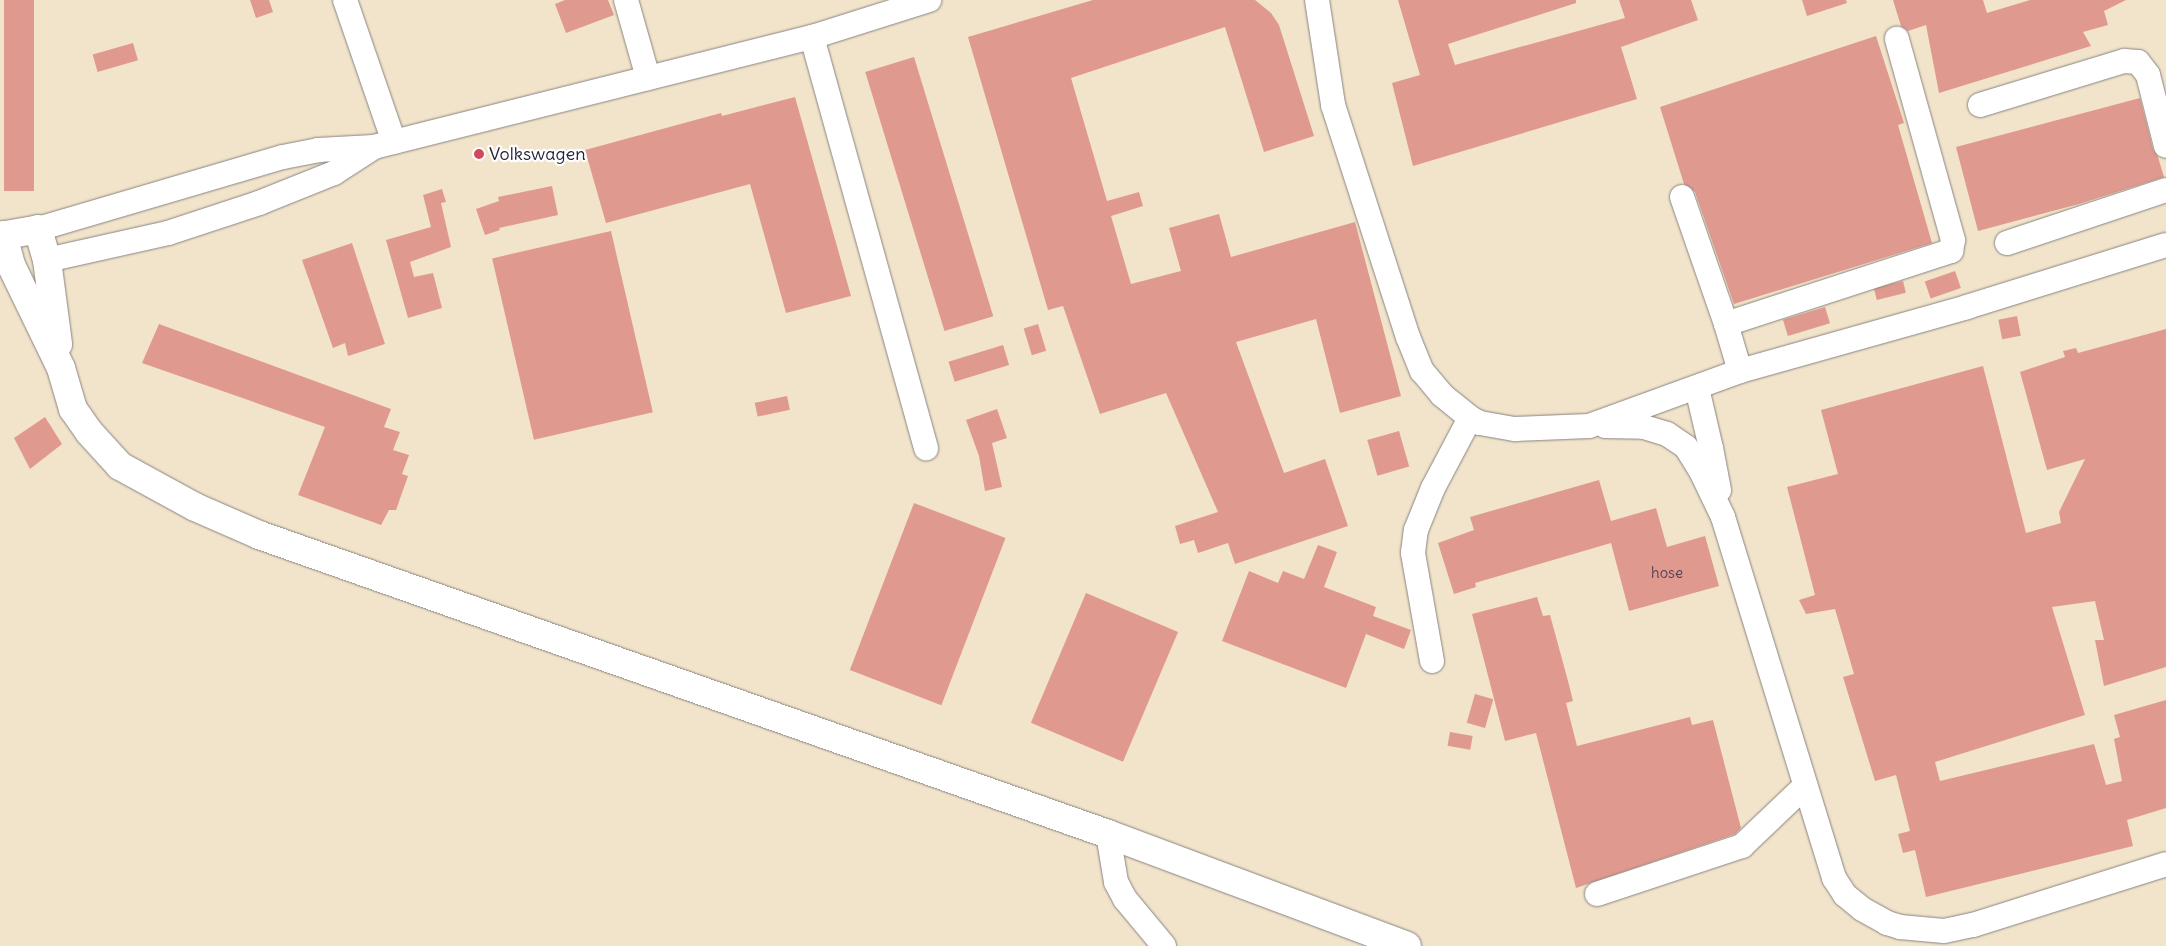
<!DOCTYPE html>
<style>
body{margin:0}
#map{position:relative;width:2166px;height:946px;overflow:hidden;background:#f1e4ca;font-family:Delius,sans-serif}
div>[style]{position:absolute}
.building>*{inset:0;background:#e0998e;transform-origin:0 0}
.roads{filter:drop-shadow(0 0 1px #8a8382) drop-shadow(0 0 1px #8a8382)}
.minor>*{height:24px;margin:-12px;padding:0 12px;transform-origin:12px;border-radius:12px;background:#fff}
.major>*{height:28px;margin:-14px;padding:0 14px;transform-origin:14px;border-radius:14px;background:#fff}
.dots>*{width:14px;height:14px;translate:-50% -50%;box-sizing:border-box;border:2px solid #fff;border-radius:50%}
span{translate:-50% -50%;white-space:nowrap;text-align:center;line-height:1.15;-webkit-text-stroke:4.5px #fff;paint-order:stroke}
.number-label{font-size:15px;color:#524050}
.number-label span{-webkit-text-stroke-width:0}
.poi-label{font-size:18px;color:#22223b}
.left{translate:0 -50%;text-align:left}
</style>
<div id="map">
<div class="building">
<i style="left:4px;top:0;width:30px;height:191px"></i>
<i style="clip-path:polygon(250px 0,269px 0,273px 12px,256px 18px)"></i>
<i style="clip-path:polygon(565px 0,608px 0,614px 15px,566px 33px,555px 4px)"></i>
<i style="clip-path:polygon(1093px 0,1255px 0,1271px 13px,1279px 25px,1314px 136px,1264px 152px,1225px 27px,1071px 78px,1107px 201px,1139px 192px,1143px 206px,1111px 216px,1131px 284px,1181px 271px,1169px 228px,1219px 214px,1231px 257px,1355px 222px,1401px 396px,1340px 413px,1316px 319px,1236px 342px,1284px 473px,1325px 459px,1348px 526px,1235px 564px,1228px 543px,1198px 553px,1194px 540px,1180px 544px,1175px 526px,1218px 512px,1166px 393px,1100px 414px,1063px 306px,1048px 310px,968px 37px)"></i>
<i style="clip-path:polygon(1398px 0,1576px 0,1576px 3px,1448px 44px,1455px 65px,1625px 18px,1619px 0,1691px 0,1698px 20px,1621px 47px,1637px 99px,1413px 166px,1392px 83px,1420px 75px)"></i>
<i style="clip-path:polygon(1802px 0,1846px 0,1847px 3px,1807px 16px)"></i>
<i style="clip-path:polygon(1893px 0,1983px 0,1987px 13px,2030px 0,2126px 0,2104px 11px,2108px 25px,2083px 32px,2091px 46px,1939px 93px,1926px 25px,1908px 31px,1901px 26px)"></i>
<i style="clip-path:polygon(1876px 36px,1904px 123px,1898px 125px,1932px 243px,1734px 304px,1695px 192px,1684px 184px,1660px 107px)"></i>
<i style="left:133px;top:43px;width:18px;height:42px;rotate:74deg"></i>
<i style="left:914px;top:57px;width:271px;height:51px;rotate:73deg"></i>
<i style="clip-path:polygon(795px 97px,851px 296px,786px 313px,750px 184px,606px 223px,585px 150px,721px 113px,722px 116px)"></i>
<i style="clip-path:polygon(2140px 98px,2153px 149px,2158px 157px,2164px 177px,2079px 204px,1978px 231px,1956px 147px)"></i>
<i style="clip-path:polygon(552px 186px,558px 215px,499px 228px,500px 230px,485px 235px,476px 209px,499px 201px,498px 197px)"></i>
<i style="clip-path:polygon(442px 189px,446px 202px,441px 203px,451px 247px,410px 262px,414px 277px,433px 273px,442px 308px,408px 318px,386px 240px,431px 227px,423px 195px)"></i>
<i style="left:611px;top:231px;width:186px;height:122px;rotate:77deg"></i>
<i style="clip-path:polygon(352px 243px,385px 344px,348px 356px,345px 343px,333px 348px,302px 260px)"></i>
<i style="left:1955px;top:271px;width:18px;height:32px;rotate:71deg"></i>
<i style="left:1903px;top:281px;width:12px;height:30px;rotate:76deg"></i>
<i style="left:1825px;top:307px;width:17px;height:44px;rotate:73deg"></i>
<i style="left:2017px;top:316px;width:20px;height:19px;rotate:79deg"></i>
<i style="clip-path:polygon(159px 324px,391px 409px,384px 427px,400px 432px,393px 450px,409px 455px,402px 474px,408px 476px,396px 510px,389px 510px,381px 525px,298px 495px,325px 427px,142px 363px)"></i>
<i style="left:1038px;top:324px;width:28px;height:15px;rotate:73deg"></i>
<i style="clip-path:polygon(2166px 329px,2166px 667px,2104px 686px,2095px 640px,2104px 640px,2095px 601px,2052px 607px,2085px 715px,1935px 762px,1940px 781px,2094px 744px,2106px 785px,2122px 781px,2114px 739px,2120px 737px,2114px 715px,2166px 700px,2166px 808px,2127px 820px,2133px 846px,1926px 897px,1915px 850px,1903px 853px,1898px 834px,1910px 831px,1896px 775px,1875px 781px,1843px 677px,1854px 674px,1835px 609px,1806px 614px,1799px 600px,1815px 595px,1787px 487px,1838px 474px,1821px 410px,1983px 366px,2026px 533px,2061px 523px,2059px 512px,2085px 459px,2047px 470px,2020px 372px,2065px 357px,2063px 351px,2076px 348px,2078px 353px)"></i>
<i style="left:1003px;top:345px;width:21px;height:57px;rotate:73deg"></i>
<i style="left:787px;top:396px;width:14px;height:33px;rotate:78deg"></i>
<i style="clip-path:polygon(997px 409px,1007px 438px,992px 443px,1002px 487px,985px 491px,979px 456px,966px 420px)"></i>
<i style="clip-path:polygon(45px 417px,62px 444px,30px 469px,14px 438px)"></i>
<i style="left:1399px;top:431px;width:37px;height:33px;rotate:74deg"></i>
<i style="clip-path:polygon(1599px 480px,1611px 521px,1656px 508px,1667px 547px,1705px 536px,1719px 586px,1629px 611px,1611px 543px,1475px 583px,1476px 587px,1454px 594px,1438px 543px,1474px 530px,1470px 517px)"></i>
<i style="left:914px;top:503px;width:98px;height:179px;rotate:21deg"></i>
<i style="clip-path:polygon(1318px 545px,1337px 552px,1324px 587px,1376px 607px,1373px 616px,1411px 630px,1404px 649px,1366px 634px,1346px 688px,1222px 641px,1249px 571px,1278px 583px,1283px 571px,1304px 579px)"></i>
<i style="left:1086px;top:593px;width:100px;height:141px;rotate:23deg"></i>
<i style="clip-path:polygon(1537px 597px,1543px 616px,1550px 615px,1568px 681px,1573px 701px,1566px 703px,1577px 746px,1690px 717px,1692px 725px,1713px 720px,1741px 828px,1735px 834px,1576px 888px,1536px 733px,1505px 741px,1472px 614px)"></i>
<i style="left:1475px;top:694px;width:19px;height:30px;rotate:16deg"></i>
<i style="left:1450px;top:732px;width:23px;height:14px;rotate:10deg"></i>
</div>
<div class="roads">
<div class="minor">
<i style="left:345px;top:0;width:150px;rotate:71deg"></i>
<i style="left:626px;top:0;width:81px;rotate:74.2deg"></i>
<i style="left:1317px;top:0;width:106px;rotate:81.3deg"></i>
<i style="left:1333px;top:105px;width:244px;rotate:72.1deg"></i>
<i style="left:1408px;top:337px;width:37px;rotate:68deg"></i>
<i style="left:1422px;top:371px;width:31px;rotate:50deg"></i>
<i style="left:1442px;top:395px;width:36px;rotate:39deg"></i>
<i style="left:1470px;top:418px;width:11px;rotate:27deg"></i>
<i style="left:1480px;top:423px;width:36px;rotate:10deg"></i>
<i style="left:1515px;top:429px;width:74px;rotate:-2.3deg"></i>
<i style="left:1589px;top:426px;width:161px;rotate:-20deg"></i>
<i style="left:1740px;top:371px;width:236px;rotate:-15.7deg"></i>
<i style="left:1967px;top:307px;width:208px;rotate:-17.3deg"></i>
<i style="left:812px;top:37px;width:427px;rotate:74.5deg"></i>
<i style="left:1980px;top:105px;width:151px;rotate:-17deg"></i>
<i style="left:2124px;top:61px;width:14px;rotate:4deg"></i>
<i style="left:2138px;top:62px;width:16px;rotate:52deg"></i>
<i style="left:2148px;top:75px;width:73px;rotate:75.8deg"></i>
<i style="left:1682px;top:197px;width:134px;rotate:70.9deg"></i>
<i style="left:1726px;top:324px;width:49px;rotate:73.4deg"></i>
<i style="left:38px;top:229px;width:255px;rotate:-16.4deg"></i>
<i style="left:283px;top:157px;width:36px;rotate:-11deg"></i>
<i style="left:318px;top:150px;width:56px;rotate:-3.1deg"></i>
<i style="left:374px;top:147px;width:452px;rotate:-14.1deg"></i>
<i style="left:812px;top:37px;width:123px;rotate:-17.5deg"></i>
<i style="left:2007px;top:243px;width:168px;rotate:-18.4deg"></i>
<i style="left:47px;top:260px;width:124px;rotate:-12.6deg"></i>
<i style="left:168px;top:233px;width:96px;rotate:-18.2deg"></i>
<i style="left:259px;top:203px;width:81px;rotate:-21.8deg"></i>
<i style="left:334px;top:173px;width:48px;rotate:-33deg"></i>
<i style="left:1726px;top:324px;width:237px;rotate:-18deg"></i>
<i style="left:1951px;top:251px;width:11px;rotate:-80deg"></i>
<i style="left:1953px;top:240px;width:209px;rotate:-105.6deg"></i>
<i style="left:1697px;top:388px;width:62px;rotate:76.9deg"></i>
<i style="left:1711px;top:448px;width:43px;rotate:79.2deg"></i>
<i style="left:1605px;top:426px;width:39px;rotate:1deg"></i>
<i style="left:1644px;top:427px;width:24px;rotate:17deg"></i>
<i style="left:1667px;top:434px;width:23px;rotate:34deg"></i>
<i style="left:1686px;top:447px;width:26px;rotate:58deg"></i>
<i style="left:1700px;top:469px;width:53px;rotate:64.4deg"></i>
<i style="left:1723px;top:517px;width:378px;rotate:72.9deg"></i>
<i style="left:1834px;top:878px;width:20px;rotate:57deg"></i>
<i style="left:1845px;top:895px;width:22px;rotate:39deg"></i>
<i style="left:1862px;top:909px;width:29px;rotate:29deg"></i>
<i style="left:1887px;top:923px;width:14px;rotate:17deg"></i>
<i style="left:1900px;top:927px;width:44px;rotate:5.2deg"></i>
<i style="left:1944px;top:931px;width:30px;rotate:-12deg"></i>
<i style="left:1973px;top:925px;width:202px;rotate:-17.5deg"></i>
<i style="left:1432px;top:661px;width:110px;rotate:-100deg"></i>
<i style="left:1413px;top:553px;width:23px;rotate:-83deg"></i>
<i style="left:1416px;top:530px;width:45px;rotate:-68deg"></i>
<i style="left:1433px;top:488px;width:79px;rotate:-62.1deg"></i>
<i style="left:1108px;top:834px;width:49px;rotate:80.5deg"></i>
<i style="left:1116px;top:882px;width:19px;rotate:62deg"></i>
<i style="left:1125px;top:899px;width:61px;rotate:50.3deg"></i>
<i style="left:1597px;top:894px;width:153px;rotate:-18.3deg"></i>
<i style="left:1742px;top:846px;width:87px;rotate:-43.6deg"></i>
</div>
<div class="major">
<i style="left:3px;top:235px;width:31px;rotate:75deg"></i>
<i style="left:11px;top:265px;width:114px;rotate:64.1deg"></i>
<i style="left:61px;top:368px;width:43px;rotate:73.7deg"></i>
<i style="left:73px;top:409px;width:28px;rotate:55deg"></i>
<i style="left:89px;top:432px;width:46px;rotate:47.6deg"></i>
<i style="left:120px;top:466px;width:85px;rotate:28.7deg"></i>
<i style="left:195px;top:507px;width:70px;rotate:23.6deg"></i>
<i style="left:259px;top:535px;width:900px;rotate:19.4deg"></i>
<i style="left:1108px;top:834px;width:319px;rotate:20.5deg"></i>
<i style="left:0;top:236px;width:39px;rotate:-10deg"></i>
<i style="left:38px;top:229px;width:32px;rotate:74deg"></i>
<i style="left:47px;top:260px;width:85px;rotate:82.5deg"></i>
</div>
</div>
<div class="dots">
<i style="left:479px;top:154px;background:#d1495b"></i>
</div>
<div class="number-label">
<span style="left:1667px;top:573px">hose</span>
</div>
<div class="poi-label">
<span class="left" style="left:489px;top:154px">Volkswagen</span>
</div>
</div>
